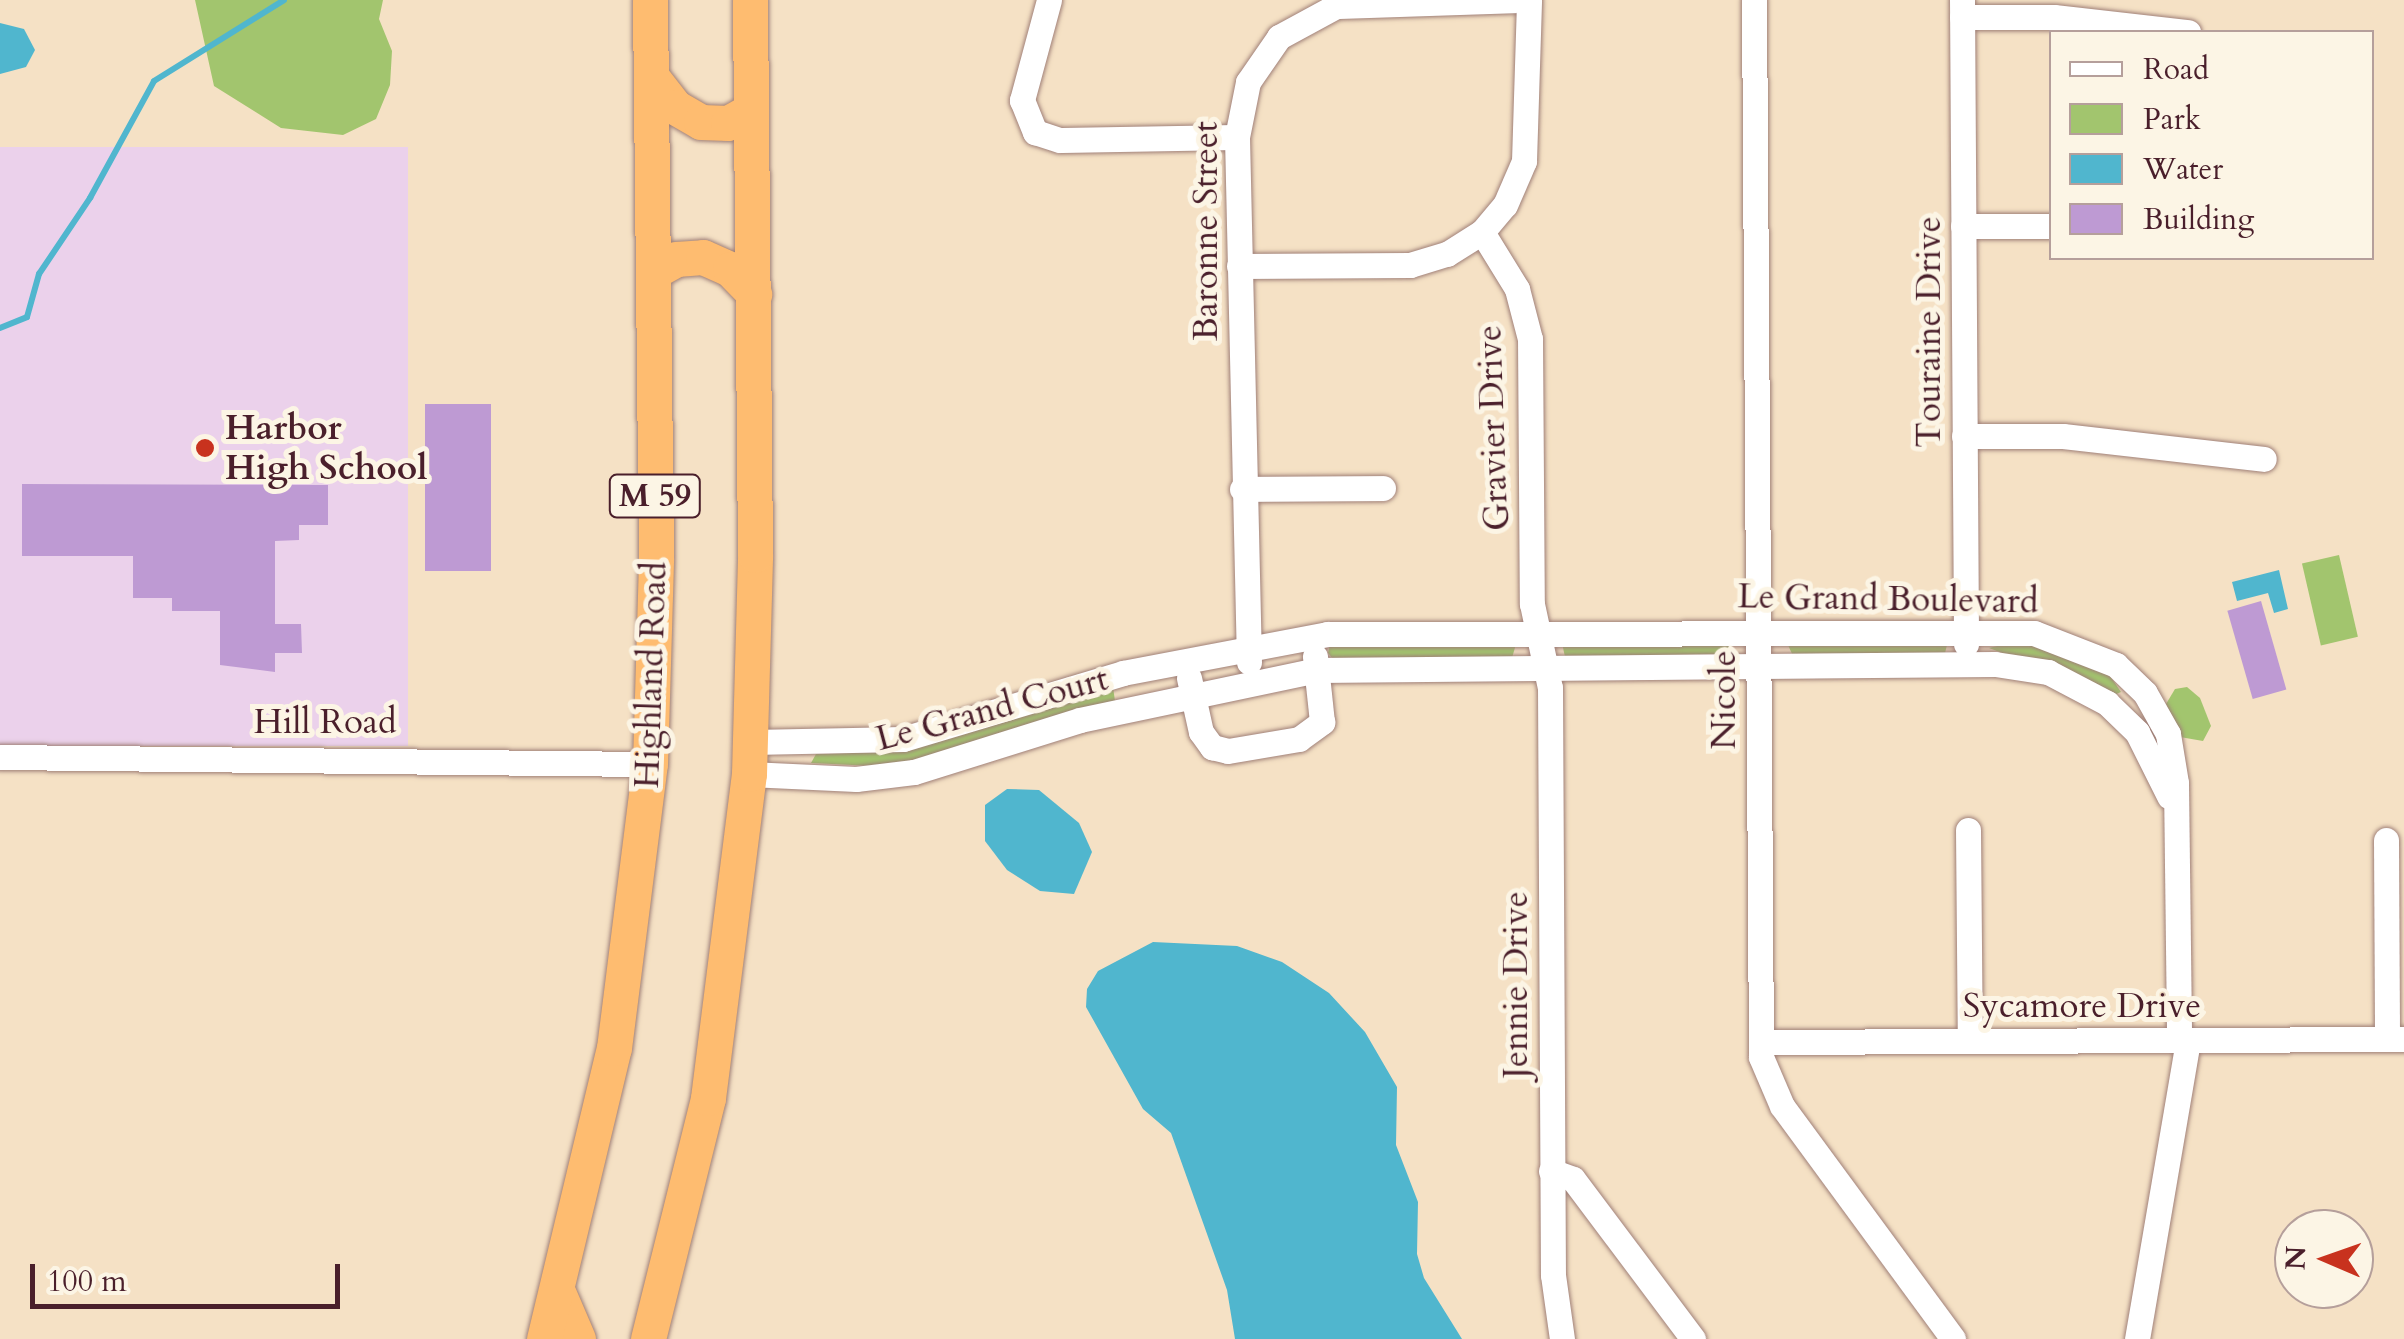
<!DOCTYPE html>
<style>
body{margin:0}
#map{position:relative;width:2404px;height:1339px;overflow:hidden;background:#f5e1c5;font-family:Cardo,serif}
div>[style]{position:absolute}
.built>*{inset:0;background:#ebd1eb;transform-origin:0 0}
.green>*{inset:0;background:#a2c56e;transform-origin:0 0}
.water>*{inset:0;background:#50b6ce}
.stream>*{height:6px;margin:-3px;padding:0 3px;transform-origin:3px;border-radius:3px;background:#50b6ce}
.building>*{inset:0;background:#be9ad3;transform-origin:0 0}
.roads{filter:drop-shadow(0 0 2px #a08078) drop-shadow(0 0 2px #a08078)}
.minor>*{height:25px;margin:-12.5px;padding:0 12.5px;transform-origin:12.5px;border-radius:12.5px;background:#fff}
.highway>*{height:35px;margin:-17.5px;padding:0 17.5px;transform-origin:17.5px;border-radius:17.5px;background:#febc70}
.dots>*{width:28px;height:28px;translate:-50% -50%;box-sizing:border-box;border:5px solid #fcf5e5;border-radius:50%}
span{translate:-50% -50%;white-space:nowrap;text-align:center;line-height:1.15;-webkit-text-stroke:10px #fcf5e5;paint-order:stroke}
.shield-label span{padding:2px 8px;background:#fcf5e5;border:2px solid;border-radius:8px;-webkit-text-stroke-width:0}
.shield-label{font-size:32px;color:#4a1f2b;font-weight:700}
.street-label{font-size:35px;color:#4a1f2b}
.poi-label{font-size:35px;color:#4a1f2b;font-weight:700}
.left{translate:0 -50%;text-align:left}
.legend{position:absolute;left:2049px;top:30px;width:325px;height:230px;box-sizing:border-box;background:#fcf5e5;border:2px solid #b59f9b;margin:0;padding:12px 18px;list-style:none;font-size:30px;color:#4a1f2b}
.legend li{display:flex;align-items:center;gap:20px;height:50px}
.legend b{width:50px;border:2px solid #b59f9b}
.north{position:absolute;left:2274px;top:1209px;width:100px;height:100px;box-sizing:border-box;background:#fcf5e5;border:2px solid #b59f9b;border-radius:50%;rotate:272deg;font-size:28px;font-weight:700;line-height:40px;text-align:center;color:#4a1f2b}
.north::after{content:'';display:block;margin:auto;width:35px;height:45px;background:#c8321e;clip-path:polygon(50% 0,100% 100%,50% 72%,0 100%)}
.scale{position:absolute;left:30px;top:1264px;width:310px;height:45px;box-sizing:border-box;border:5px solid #4a1f2b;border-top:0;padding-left:12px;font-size:30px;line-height:35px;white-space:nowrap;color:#4a1f2b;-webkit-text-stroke:8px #fcf5e5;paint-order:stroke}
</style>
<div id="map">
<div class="built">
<i style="left:408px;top:147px;width:599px;height:408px;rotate:90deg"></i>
</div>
<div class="green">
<i style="clip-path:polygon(195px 0,383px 0,379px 19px,392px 51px,390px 85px,376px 119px,343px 135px,281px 128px,214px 86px)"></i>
<i style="left:2339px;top:555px;width:84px;height:38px;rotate:77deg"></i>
<i style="clip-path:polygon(2022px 640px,2106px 670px,2121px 692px,2114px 695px,1989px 648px)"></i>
<i style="clip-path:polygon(1562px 643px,1730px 643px,1732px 646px,1729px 654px,1565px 657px)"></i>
<i style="clip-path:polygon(1516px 644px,1512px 658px,1333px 659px,1328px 653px,1330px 645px)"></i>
<i style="clip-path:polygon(1788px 645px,1947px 645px,1945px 653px,1793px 656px)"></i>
<i style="clip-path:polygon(1113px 687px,1115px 701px,893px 767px,811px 763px,816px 754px,872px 752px)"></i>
<i style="clip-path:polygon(2175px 689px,2187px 687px,2200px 698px,2211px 726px,2203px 741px,2180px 737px,2166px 704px)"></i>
</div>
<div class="water">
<i style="clip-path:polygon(0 23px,24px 29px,35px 50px,26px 67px,0 74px)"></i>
<i style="clip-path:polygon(2279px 570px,2288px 609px,2274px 613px,2268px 593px,2237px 601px,2232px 582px)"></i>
<i style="clip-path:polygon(1007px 789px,1039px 790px,1079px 823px,1092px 852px,1074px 894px,1040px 891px,1007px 870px,985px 841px,985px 805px)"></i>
<i style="clip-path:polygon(1153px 942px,1237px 946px,1282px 962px,1329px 993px,1365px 1032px,1397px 1087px,1396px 1145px,1418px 1202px,1417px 1254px,1424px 1278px,1462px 1339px,1235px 1339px,1227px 1290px,1171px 1133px,1143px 1109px,1086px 1007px,1087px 989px,1098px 971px)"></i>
</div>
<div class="stream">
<i style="left:0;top:328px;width:29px;rotate:-22deg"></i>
<i style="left:27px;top:317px;width:45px;rotate:-74.4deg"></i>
<i style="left:39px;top:274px;width:92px;rotate:-56.1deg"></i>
<i style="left:90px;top:198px;width:133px;rotate:-61.3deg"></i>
<i style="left:154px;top:81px;width:153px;rotate:-31.9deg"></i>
</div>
<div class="building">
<i style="left:425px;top:404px;width:66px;height:167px"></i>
<i style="clip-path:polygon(22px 484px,328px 485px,328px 525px,299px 525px,299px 540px,275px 541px,275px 624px,301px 624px,302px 653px,275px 653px,275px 672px,220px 665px,220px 611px,172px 611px,172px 598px,133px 598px,133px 556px,22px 556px)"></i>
<i style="left:2261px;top:601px;width:92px;height:35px;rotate:74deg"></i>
</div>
<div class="roads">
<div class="minor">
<i style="left:1049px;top:0;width:104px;rotate:105.1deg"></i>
<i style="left:1022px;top:100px;width:35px;rotate:68deg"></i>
<i style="left:1035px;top:132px;width:26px;rotate:18deg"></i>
<i style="left:1060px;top:140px;width:177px;rotate:-1deg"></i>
<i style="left:1754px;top:0;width:1057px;rotate:89.62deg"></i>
<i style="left:1761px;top:1057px;width:53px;rotate:66.8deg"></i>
<i style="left:1782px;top:1106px;width:289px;rotate:53.7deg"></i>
<i style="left:1962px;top:0;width:644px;rotate:89.64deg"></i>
<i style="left:1962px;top:17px;width:92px"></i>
<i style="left:2054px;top:17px;width:135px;rotate:6.4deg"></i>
<i style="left:1963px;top:226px;width:89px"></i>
<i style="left:1482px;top:232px;width:67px;rotate:58.4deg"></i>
<i style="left:1517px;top:289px;width:52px;rotate:75.4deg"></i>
<i style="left:1530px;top:339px;width:265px;rotate:89.6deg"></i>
<i style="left:1532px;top:604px;width:86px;rotate:77.9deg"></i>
<i style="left:1550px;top:688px;width:587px;rotate:89.71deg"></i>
<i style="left:1553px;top:1275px;width:65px;rotate:82deg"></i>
<i style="left:1239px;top:266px;width:171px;rotate:-0.3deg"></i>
<i style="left:1410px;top:265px;width:39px;rotate:-17deg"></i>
<i style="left:1447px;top:254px;width:41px;rotate:-32.2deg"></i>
<i style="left:1482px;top:232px;width:35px;rotate:-50deg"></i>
<i style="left:1505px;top:205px;width:48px;rotate:-66.6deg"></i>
<i style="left:1524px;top:161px;width:161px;rotate:-88.2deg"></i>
<i style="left:1964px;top:436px;width:99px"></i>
<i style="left:2063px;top:436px;width:202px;rotate:6.5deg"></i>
<i style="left:1242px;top:489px;width:141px;rotate:-0.4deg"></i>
<i style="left:1249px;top:662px;width:525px;rotate:-91.31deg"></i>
<i style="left:1237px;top:137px;width:56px;rotate:-78.7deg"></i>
<i style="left:1248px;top:82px;width:55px;rotate:-55.4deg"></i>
<i style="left:1279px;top:37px;width:65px;rotate:-28.5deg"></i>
<i style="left:1336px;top:6px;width:179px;rotate:-1.9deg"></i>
<i style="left:1189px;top:678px;width:55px;rotate:77.5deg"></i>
<i style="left:1201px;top:732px;width:19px;rotate:54deg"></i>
<i style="left:1212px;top:747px;width:16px;rotate:14deg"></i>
<i style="left:1228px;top:751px;width:72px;rotate:-9.6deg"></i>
<i style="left:1299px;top:739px;width:29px;rotate:-36deg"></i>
<i style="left:1322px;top:722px;width:66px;rotate:-96.1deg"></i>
<i style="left:751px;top:742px;width:152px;rotate:-1.1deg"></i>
<i style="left:903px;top:739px;width:230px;rotate:-16.7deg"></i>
<i style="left:1123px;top:673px;width:208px;rotate:-10.8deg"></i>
<i style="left:1327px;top:634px;width:707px;rotate:-0.08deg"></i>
<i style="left:2034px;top:633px;width:88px;rotate:21.3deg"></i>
<i style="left:2116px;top:665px;width:40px;rotate:44deg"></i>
<i style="left:2145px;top:693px;width:47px;rotate:60.7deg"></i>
<i style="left:2168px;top:734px;width:50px;rotate:80.7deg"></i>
<i style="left:2176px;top:783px;width:257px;rotate:89.3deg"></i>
<i style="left:0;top:757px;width:650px;rotate:0.62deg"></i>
<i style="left:749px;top:774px;width:107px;rotate:2.7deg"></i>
<i style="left:856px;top:779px;width:58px;rotate:-6.9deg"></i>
<i style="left:914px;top:772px;width:174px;rotate:-17.4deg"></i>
<i style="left:1080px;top:720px;width:242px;rotate:-11.9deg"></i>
<i style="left:1317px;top:670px;width:678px;rotate:-0.51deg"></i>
<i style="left:1995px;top:664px;width:54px;rotate:8.6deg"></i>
<i style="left:2048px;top:672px;width:67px;rotate:27.7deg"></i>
<i style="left:2107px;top:703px;width:42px;rotate:44deg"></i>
<i style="left:2137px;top:732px;width:72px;rotate:63.4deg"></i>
<i style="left:1968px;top:830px;width:211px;rotate:89.5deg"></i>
<i style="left:2386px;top:840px;width:199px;rotate:89.7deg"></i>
<i style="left:1761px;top:1042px;width:643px;rotate:-0.27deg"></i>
<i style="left:1551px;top:1171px;width:23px;rotate:20deg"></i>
<i style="left:1573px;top:1179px;width:200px;rotate:53.1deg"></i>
<i style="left:2137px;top:1339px;width:303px;rotate:-80.3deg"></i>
</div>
<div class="highway">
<i style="left:651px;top:76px;width:39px;rotate:52deg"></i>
<i style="left:675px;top:107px;width:30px;rotate:30deg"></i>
<i style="left:701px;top:122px;width:27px;rotate:2deg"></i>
<i style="left:728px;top:123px;width:26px;rotate:-29deg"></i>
<i style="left:653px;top:272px;width:26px;rotate:-29deg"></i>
<i style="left:676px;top:259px;width:27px;rotate:-4deg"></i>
<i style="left:703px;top:257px;width:30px;rotate:24deg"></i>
<i style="left:730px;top:269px;width:35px;rotate:46deg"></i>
<i style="left:558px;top:1292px;width:51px;rotate:66.9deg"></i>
<i style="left:544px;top:1339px;width:299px;rotate:-76.5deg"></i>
<i style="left:614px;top:1048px;width:286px;rotate:-82.8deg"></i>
<i style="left:650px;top:764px;width:206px;rotate:-88.3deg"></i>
<i style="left:656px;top:558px;width:558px;rotate:-90.62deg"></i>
<i style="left:648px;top:1339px;width:248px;rotate:-76deg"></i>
<i style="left:708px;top:1098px;width:327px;rotate:-82.8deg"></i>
<i style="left:749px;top:774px;width:219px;rotate:-88.4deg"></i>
<i style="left:755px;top:555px;width:555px;rotate:-90.52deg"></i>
</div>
</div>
<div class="dots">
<i style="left:205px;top:448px;background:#c8321e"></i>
</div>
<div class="shield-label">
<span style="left:655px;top:496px">M 59</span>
</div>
<div class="street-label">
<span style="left:1206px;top:231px;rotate:-90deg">Baronne Street</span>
<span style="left:1929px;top:332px;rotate:-90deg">Touraine Drive</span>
<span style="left:1493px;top:428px;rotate:-92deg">Gravier Drive</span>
<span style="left:1888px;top:599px;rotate:1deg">Le Grand Boulevard</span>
<span style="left:651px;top:675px;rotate:-88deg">Highland Road</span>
<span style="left:1724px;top:700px;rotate:-90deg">Nicole</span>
<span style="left:992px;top:709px;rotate:-15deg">Le Grand Court</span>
<span style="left:325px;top:722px">Hill Road</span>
<span style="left:1516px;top:985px;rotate:-90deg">Jennie Drive</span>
<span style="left:2082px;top:1006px">Sycamore Drive</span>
</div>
<div class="poi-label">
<span class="left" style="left:225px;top:448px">Harbor<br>High School</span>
</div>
<ul class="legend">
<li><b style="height:12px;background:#fff"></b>Road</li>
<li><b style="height:28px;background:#a2c56e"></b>Park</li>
<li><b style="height:28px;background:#50b6ce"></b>Water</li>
<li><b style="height:28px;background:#be9ad3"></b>Building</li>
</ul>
<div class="north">N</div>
<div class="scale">100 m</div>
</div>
